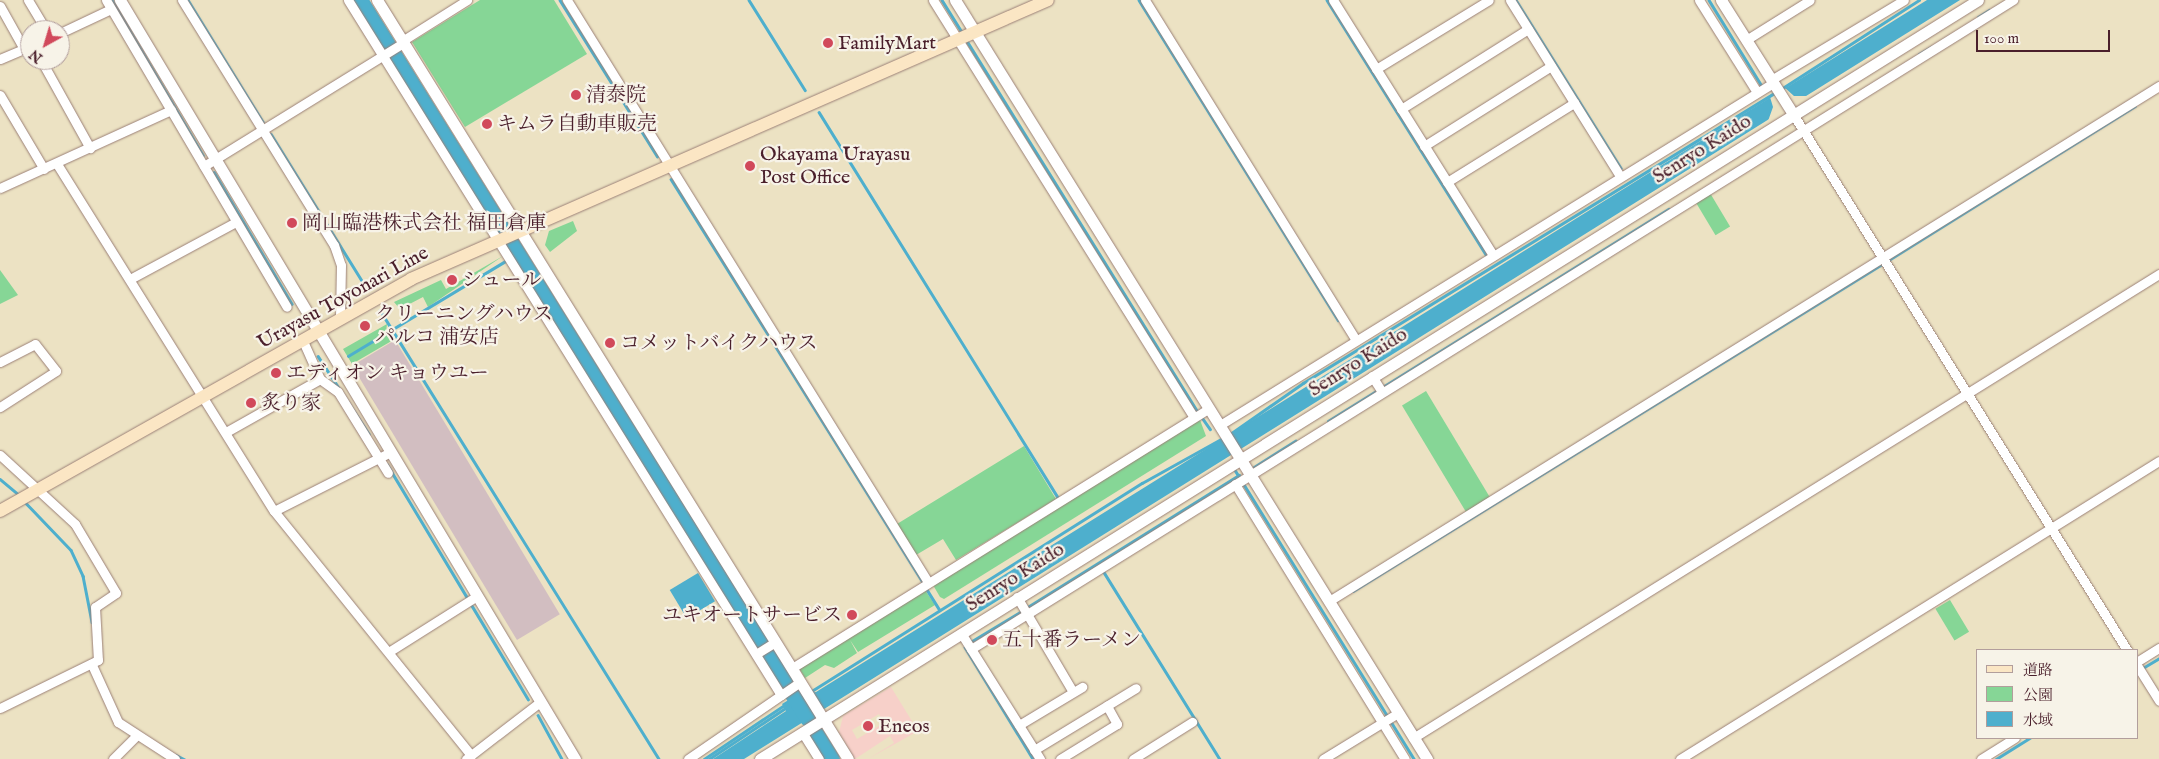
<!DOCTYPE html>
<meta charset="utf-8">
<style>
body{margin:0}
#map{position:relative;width:2159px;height:759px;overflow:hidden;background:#ece2c3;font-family:"IM FELL English","Noto Serif JP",serif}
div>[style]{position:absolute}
.built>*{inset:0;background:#f7d0c9}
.industrial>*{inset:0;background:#d2bec1;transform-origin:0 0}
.green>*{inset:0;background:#86d696;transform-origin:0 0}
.water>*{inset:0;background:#4eafcd;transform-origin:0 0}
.pier>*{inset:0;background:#ece2c3}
.stream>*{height:2.5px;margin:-1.25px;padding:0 1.25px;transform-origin:1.25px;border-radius:1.25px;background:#4eafcd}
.river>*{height:16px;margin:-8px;padding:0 8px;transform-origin:8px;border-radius:8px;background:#4eafcd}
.roads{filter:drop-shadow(0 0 1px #9b8077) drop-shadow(0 0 1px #9b8077)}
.minor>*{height:9px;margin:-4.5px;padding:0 4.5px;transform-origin:4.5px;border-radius:4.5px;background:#fff}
.tertiary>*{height:11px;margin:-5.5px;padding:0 5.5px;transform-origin:5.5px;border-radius:5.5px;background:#fff}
.secondary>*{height:12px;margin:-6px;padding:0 6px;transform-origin:6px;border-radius:6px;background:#fbe6c4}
.dots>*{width:14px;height:14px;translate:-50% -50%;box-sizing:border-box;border:2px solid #f7f3e8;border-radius:50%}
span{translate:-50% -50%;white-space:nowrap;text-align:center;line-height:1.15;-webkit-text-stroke:4.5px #f7f3e8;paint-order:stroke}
.poi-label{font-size:20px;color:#4a1f2b}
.left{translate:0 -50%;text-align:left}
.right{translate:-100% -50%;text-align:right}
.street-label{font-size:20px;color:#4a1f2b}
.legend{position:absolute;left:1976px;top:649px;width:162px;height:90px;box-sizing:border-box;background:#f7f3e8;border:1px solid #b29e9c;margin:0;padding:6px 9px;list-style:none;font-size:15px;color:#4a1f2b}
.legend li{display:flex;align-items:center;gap:10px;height:25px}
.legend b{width:25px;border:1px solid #b29e9c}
.north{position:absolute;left:20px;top:20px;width:50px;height:50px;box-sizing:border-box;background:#f7f3e8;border:1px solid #b29e9c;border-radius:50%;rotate:219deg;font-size:14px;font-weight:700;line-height:20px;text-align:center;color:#4a1f2b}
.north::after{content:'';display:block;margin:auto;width:18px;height:22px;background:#d1495b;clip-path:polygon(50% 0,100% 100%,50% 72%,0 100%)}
.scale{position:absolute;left:1976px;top:30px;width:134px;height:22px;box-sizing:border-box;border:2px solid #4a1f2b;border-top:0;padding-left:6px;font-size:15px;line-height:18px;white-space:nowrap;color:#4a1f2b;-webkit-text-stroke:4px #f7f3e8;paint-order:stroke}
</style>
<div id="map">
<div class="built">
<i style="clip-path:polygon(evenodd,891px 687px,918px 731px,868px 759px,894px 743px,890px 736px,855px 759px,839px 732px,843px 716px,891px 687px,879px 714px,884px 723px,857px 739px,852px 730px,879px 714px)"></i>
</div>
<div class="industrial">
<i style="left:395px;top:340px;width:320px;height:50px;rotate:59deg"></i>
</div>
<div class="green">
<i style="clip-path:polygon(480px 0,554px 0,587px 54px,465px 127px,412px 42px)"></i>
<i style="left:1710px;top:193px;width:39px;height:17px;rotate:59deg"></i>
<i style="clip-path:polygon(573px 221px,577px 231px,550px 252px,545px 245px,549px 231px)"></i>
<i style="clip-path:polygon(503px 256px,428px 307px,423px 297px,400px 309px,394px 302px,441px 280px,446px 289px)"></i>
<i style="clip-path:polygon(0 270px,18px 295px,0 304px)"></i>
<i style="clip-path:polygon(387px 324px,386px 332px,395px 339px,352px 364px,343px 349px)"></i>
<i style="left:1426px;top:391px;width:124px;height:28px;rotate:59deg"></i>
<i style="clip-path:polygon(1200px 420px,1206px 436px,944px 599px,940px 597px,933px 585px)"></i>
<i style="clip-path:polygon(1024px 446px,1056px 499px,956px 560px,943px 539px,916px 555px,897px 524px)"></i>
<i style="clip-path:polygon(925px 590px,935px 605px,858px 652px,850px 640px,857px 653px,834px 668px,825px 665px,805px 678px,799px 668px)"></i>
<i style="left:1950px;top:600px;width:37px;height:17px;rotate:59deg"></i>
</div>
<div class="water">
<i style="clip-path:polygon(1927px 0,1960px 0,744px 759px,713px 759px,786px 711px,782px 704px,798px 694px,816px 692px)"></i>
<i style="left:698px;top:573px;width:33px;height:33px;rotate:59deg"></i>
</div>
<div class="pier">
<i style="clip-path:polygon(1784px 87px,1794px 96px,1808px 96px,1768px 121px,1773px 107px,1770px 97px)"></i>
</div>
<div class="stream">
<i style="left:112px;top:0;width:180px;rotate:59.6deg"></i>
<i style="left:188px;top:0;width:143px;rotate:58.4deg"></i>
<i style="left:560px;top:0;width:184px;rotate:58.1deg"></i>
<i style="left:749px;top:0;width:106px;rotate:58.1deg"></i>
<i style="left:942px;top:0;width:40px;rotate:58deg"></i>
<i style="left:1139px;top:0;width:377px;rotate:58.1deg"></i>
<i style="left:1327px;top:0;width:302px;rotate:58deg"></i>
<i style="left:1516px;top:0;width:198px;rotate:58deg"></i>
<i style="left:1709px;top:0;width:101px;rotate:58.4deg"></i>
<i style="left:1978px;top:17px;width:13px;rotate:-32deg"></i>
<i style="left:967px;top:41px;width:437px;rotate:58.1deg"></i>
<i style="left:1919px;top:54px;width:14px;rotate:-30deg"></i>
<i style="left:1781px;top:89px;width:164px;rotate:-32.8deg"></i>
<i style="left:819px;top:112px;width:454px;rotate:58.2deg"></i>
<i style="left:271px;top:134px;width:180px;rotate:58.2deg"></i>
<i style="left:214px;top:172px;width:153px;rotate:59.4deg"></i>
<i style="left:671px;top:179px;width:476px;rotate:58deg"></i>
<i style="left:512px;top:257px;width:7px;rotate:-27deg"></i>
<i style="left:1887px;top:261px;width:292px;rotate:-32deg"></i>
<i style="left:380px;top:310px;width:529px;rotate:58.14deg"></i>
<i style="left:318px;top:356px;width:93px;rotate:56.8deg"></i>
<i style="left:348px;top:356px;width:186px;rotate:-31.1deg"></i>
<i style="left:1201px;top:416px;width:16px;rotate:55deg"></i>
<i style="left:1328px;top:421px;width:401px;rotate:-31.9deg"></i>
<i style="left:1230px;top:434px;width:89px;rotate:-34.9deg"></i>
<i style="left:1303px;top:383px;width:555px;rotate:-31.6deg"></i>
<i style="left:387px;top:464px;width:157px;rotate:59deg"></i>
<i style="left:1254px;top:467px;width:49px;rotate:-32.4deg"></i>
<i style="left:1235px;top:470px;width:340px;rotate:58.2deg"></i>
<i style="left:0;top:479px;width:26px;rotate:40deg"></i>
<i style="left:25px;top:502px;width:66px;rotate:46.2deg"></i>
<i style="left:71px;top:550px;width:29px;rotate:65deg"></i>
<i style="left:83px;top:576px;width:47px;rotate:78.9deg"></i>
<i style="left:1102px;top:569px;width:224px;rotate:58.2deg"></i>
<i style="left:926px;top:588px;width:26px;rotate:58deg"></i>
<i style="left:1353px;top:591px;width:622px;rotate:-31.72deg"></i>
<i style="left:471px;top:604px;width:111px;rotate:59deg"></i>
<i style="left:1026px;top:608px;width:251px;rotate:-32deg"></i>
<i style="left:972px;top:641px;width:58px;rotate:-31deg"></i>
<i style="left:965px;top:647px;width:131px;rotate:58.7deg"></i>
<i style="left:2141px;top:669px;width:21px;rotate:-31deg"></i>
<i style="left:810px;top:692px;width:392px;rotate:-32.2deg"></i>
<i style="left:1142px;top:483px;width:93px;rotate:-29.1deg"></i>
<i style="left:538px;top:715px;width:50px;rotate:61.4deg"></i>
<i style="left:176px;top:755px;width:9px;rotate:27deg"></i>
<i style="left:704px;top:759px;width:99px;rotate:-33.9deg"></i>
<i style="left:709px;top:759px;width:94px;rotate:-33.7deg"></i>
<i style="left:1996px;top:759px;width:40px;rotate:-32deg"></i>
</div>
<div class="river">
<i style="left:360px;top:0;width:847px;rotate:58.07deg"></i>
<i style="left:815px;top:732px;width:32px;rotate:58deg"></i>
</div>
<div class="roads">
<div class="minor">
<i style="left:28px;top:0;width:35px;rotate:59deg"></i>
<i style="left:106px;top:0;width:356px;rotate:59.5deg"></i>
<i style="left:182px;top:0;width:288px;rotate:58.2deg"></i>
<i style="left:334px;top:245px;width:21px;rotate:71deg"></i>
<i style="left:341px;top:265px;width:54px;rotate:91.1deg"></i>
<i style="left:348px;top:0;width:819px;rotate:58.08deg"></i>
<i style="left:567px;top:0;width:685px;rotate:58.19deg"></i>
<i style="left:933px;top:0;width:492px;rotate:58deg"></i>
<i style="left:1145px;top:0;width:400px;rotate:58.2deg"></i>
<i style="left:1333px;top:0;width:301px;rotate:57.9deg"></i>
<i style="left:1510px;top:0;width:208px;rotate:58deg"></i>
<i style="left:1699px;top:0;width:109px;rotate:57.8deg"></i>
<i style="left:0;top:6px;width:49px;rotate:60.8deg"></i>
<i style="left:60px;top:33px;width:56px;rotate:-25.2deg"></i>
<i style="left:1746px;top:40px;width:75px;rotate:-32deg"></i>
<i style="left:402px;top:41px;width:77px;rotate:-32.2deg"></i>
<i style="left:0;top:59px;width:33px;rotate:-23deg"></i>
<i style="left:41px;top:60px;width:101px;rotate:60.9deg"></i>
<i style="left:1376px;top:69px;width:132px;rotate:-31.4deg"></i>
<i style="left:1771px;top:80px;width:155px;rotate:-31deg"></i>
<i style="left:0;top:95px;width:86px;rotate:59.3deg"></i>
<i style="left:1401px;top:109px;width:150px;rotate:-32.2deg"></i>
<i style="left:1793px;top:114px;width:632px;rotate:58.07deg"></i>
<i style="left:1424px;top:146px;width:150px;rotate:-32.2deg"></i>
<i style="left:57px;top:164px;width:409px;rotate:58deg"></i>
<i style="left:274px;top:511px;width:314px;rotate:51.1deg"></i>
<i style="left:204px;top:166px;width:234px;rotate:-31.7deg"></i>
<i style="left:1447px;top:182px;width:150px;rotate:-31.9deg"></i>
<i style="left:0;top:188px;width:188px;rotate:-24.5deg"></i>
<i style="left:130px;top:279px;width:120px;rotate:-28.3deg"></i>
<i style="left:303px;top:341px;width:42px;rotate:65.9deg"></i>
<i style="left:320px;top:379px;width:22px;rotate:36deg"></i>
<i style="left:338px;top:392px;width:95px;rotate:58.3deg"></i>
<i style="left:0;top:362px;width:39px;rotate:-27deg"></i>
<i style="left:35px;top:344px;width:34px;rotate:52deg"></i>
<i style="left:56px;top:371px;width:67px;rotate:147.3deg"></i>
<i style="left:1372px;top:376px;width:19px;rotate:58deg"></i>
<i style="left:1220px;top:425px;width:650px;rotate:-31.73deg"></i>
<i style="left:226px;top:432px;width:108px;rotate:-29.4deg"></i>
<i style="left:0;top:455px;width:102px;rotate:42.6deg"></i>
<i style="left:75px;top:524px;width:80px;rotate:59.3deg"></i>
<i style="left:116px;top:593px;width:25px;rotate:146deg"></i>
<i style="left:95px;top:607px;width:53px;rotate:86.8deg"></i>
<i style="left:98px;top:660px;width:109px;rotate:153.9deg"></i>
<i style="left:1235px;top:484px;width:323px;rotate:58.3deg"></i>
<i style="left:276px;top:510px;width:129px;rotate:-26.8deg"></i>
<i style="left:1017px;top:597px;width:110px;rotate:59.5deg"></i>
<i style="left:1329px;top:601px;width:977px;rotate:-31.82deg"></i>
<i style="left:961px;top:633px;width:149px;rotate:57.9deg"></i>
<i style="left:971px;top:649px;width:1228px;rotate:-31.92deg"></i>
<i style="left:390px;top:651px;width:103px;rotate:-32.3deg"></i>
<i style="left:756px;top:654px;width:22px;rotate:-32deg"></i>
<i style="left:2138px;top:661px;width:25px;rotate:-32deg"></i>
<i style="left:92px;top:665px;width:63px;rotate:65.5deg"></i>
<i style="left:118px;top:722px;width:68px;rotate:33deg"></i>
<i style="left:2138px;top:667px;width:40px;rotate:58deg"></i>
<i style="left:792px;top:668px;width:491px;rotate:-31.9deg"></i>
<i style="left:1019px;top:725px;width:74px;rotate:-31.1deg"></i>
<i style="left:802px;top:732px;width:32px;rotate:58deg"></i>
<i style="left:1413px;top:738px;width:879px;rotate:-31.88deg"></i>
<i style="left:1034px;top:750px;width:119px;rotate:-31.3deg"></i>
<i style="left:113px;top:759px;width:31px;rotate:-45deg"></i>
<i style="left:466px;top:759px;width:93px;rotate:-37.6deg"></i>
<i style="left:688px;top:759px;width:136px;rotate:-34.5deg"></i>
<i style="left:1060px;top:759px;width:67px;rotate:-31.6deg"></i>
<i style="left:1117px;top:724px;width:21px;rotate:-119deg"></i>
<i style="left:1133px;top:759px;width:70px;rotate:-32.1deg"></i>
<i style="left:1323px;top:759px;width:88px;rotate:-31.5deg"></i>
<i style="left:1680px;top:759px;width:564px;rotate:-31.89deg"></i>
<i style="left:1981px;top:759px;width:40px;rotate:-32deg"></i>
</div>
<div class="tertiary">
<i style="left:120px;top:0;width:885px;rotate:59.06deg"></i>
<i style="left:377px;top:0;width:893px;rotate:58.18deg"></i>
<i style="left:955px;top:0;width:894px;rotate:58.12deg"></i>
<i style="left:1721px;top:0;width:135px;rotate:57.7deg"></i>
<i style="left:760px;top:759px;width:1435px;rotate:-31.93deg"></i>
</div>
<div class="secondary">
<i style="left:0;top:511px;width:472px;rotate:-29.4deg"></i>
<i style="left:411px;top:279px;width:695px;rotate:-23.65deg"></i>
</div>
</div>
<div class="dots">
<i style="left:828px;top:43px;background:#d1495b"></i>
<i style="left:576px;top:95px;background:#d1495b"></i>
<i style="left:487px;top:124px;background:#d1495b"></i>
<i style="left:750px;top:166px;background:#d1495b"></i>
<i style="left:292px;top:223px;background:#d1495b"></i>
<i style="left:452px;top:280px;background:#d1495b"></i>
<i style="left:365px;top:326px;background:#d1495b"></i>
<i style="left:610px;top:343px;background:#d1495b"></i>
<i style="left:276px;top:373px;background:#d1495b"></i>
<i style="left:251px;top:403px;background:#d1495b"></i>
<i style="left:852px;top:615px;background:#d1495b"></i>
<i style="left:992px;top:640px;background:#d1495b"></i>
<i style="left:868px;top:726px;background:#d1495b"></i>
</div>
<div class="poi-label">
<span class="left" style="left:838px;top:43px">FamilyMart</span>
<span class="left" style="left:586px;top:95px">清泰院</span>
<span class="left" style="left:497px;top:124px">キムラ自動車販売</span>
<span class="left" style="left:760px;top:166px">Okayama Urayasu<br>Post Office</span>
<span class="left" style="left:302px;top:223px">岡山臨港株式会社 福田倉庫</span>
<span class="left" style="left:462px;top:280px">シュール</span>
<span class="left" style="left:375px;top:326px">クリーニングハウス<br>パルコ 浦安店</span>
<span class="left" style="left:620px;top:343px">コメットバイクハウス</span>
<span class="left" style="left:286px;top:373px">エディオン キョウユー</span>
<span class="left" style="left:261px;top:403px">炙り家</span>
<span class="right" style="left:842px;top:615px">ユキオートサービス</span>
<span class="left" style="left:1002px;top:640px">五十番ラーメン</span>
<span class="left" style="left:878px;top:726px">Eneos</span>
</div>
<div class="street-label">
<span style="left:1702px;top:149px;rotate:-32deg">Senryo Kaido</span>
<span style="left:343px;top:298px;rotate:-29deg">Urayasu Toyonari Line</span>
<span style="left:1358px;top:362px;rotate:-32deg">Senryo Kaido</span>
<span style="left:1015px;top:577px;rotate:-32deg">Senryo Kaido</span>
</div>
<ul class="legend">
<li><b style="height:6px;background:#fbe6c4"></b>道路</li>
<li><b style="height:14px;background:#86d696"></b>公園</li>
<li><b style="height:14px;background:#4eafcd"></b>水域</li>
</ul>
<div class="north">N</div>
<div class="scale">100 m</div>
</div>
